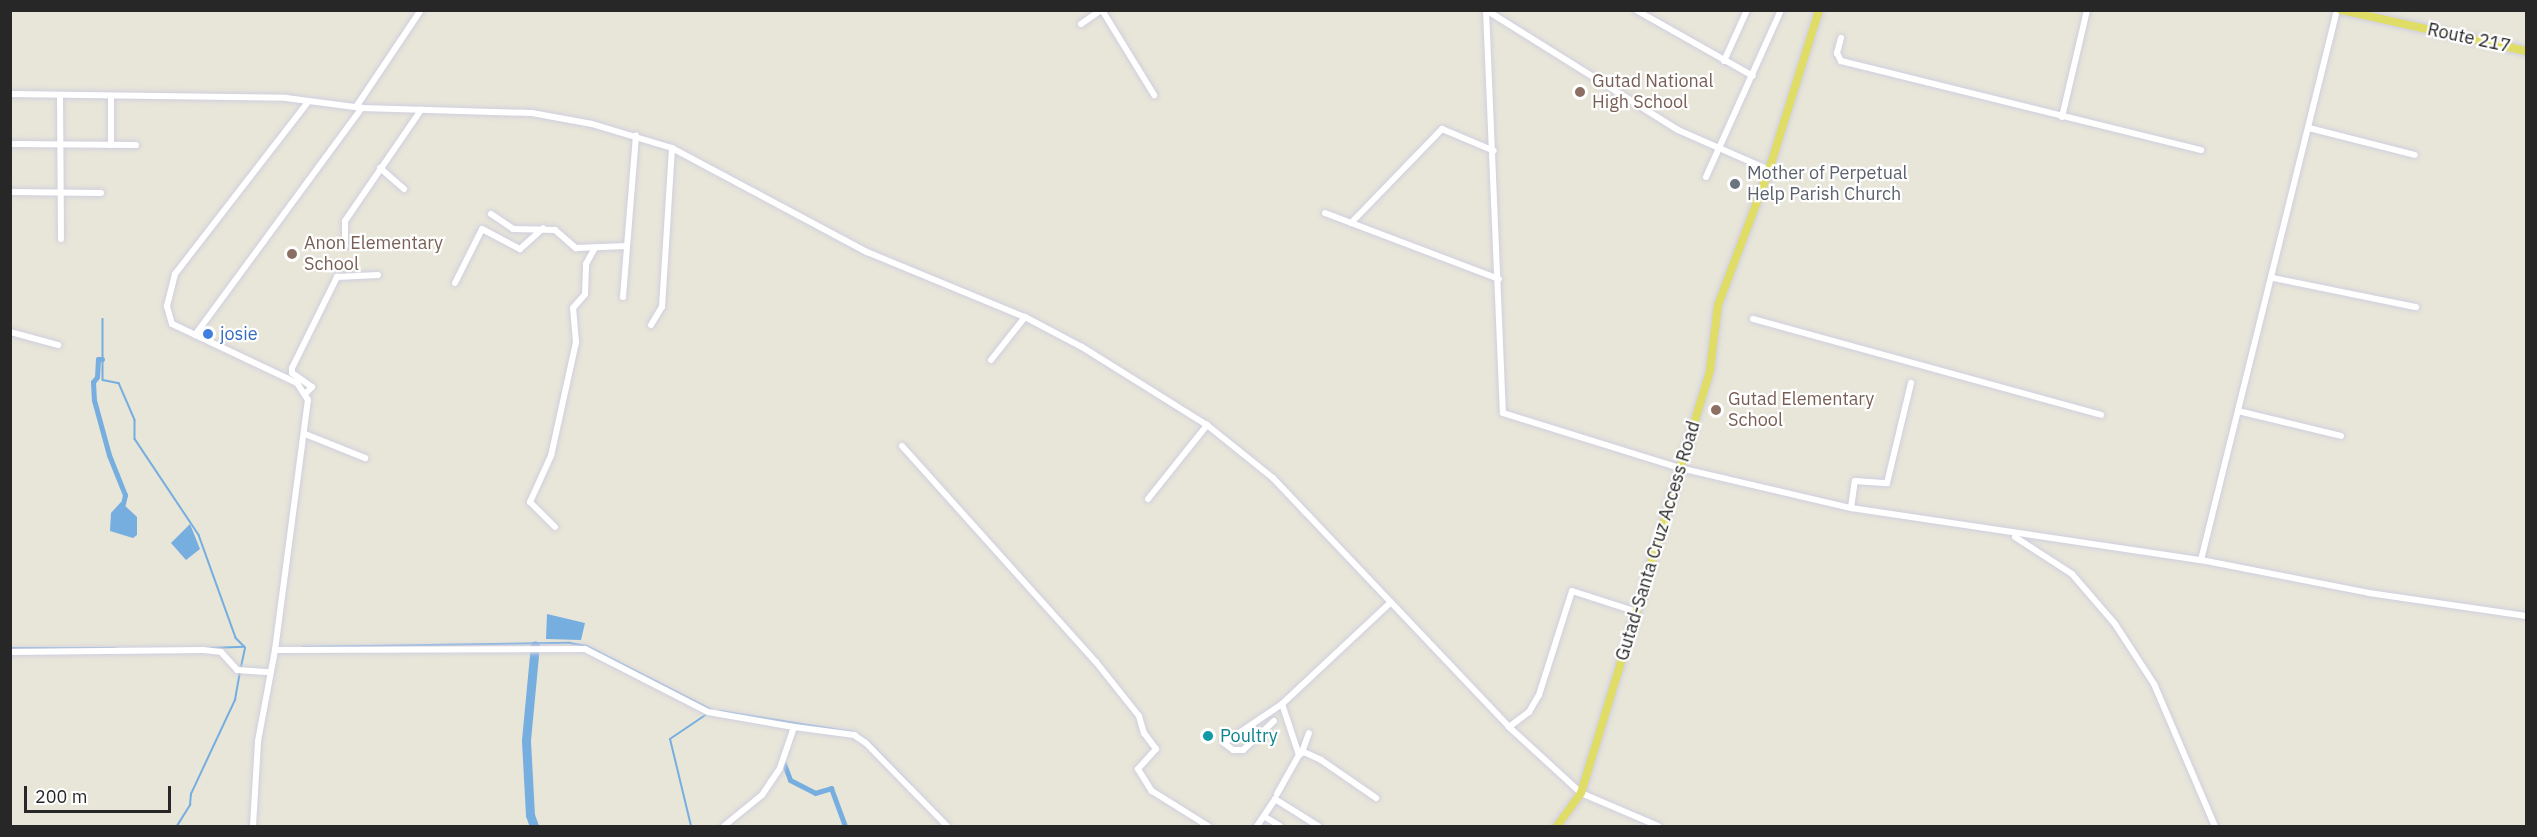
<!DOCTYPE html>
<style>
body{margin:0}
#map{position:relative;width:2537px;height:837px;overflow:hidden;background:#e8e5d9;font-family:"IBM Plex Sans",sans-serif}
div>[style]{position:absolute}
.water>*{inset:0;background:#76aee0}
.stream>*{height:1.5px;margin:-0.75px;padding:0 0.75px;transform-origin:0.75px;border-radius:0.75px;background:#76aee0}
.canal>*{height:5px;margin:-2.5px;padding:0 2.5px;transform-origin:2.5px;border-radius:2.5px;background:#76aee0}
.river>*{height:9px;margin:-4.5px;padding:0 4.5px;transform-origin:4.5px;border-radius:4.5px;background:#76aee0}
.roads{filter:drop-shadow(0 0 2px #cfcfde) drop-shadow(0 0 2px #cfcfde)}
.minor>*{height:6px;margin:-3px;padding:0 3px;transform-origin:3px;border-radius:3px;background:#fff}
.major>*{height:8px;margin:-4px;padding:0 4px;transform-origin:4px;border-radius:4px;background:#e0dd66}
.dots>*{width:16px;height:16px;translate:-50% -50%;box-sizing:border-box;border:3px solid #fff;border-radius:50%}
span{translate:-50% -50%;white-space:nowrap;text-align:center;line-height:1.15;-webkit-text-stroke:4.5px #fff;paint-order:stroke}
.street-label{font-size:18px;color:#272727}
.education-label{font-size:18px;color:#785e54}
.left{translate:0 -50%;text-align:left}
.worship-label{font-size:18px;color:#5b616d}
.shop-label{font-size:18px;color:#366cbe}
.culture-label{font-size:18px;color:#0d838f}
.frame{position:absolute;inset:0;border:12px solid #272727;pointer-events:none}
.scale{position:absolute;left:24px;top:786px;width:147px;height:27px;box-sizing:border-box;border:3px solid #272727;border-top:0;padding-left:8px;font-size:18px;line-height:21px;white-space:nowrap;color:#272727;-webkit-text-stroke:4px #fff;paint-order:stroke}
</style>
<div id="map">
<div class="water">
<i style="clip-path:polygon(121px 502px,137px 517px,137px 535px,133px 538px,110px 531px,111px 513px)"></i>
<i style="clip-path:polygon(190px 524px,200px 549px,186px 560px,171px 543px)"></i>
<i style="clip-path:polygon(547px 614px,585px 623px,581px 640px,546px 639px)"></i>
</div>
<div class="stream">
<i style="left:103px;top:319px;width:61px;rotate:90deg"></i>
<i style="left:103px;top:380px;width:16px;rotate:11deg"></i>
<i style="left:119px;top:383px;width:40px;rotate:66.6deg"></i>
<i style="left:135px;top:420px;width:19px;rotate:90deg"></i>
<i style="left:135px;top:439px;width:115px;rotate:56.3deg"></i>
<i style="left:199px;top:535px;width:109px;rotate:70.2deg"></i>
<i style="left:236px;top:638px;width:13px;rotate:45deg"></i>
<i style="left:302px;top:647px;width:268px;rotate:-0.9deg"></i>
<i style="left:570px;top:643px;width:17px;rotate:10deg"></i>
<i style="left:587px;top:646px;width:140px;rotate:27.1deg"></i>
<i style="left:10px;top:648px;width:105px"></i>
<i style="left:210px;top:648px;width:34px;rotate:-2deg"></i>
<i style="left:241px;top:667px;width:19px;rotate:-78deg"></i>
<i style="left:720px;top:711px;width:135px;rotate:9deg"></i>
<i style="left:853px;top:732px;width:17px;rotate:31deg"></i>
<i style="left:868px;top:741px;width:62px;rotate:45.7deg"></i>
<i style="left:177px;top:826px;width:25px;rotate:-58deg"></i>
<i style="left:190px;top:805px;width:11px;rotate:-85deg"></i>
<i style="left:191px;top:794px;width:104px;rotate:-64.9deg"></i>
<i style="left:235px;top:700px;width:28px;rotate:-80deg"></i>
<i style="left:691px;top:826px;width:89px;rotate:-103.6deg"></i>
<i style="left:670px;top:739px;width:45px;rotate:-34deg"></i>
</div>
<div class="canal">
<i style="left:102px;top:359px;width:4px;rotate:180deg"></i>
<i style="left:98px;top:359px;width:18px;rotate:93deg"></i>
<i style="left:97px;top:377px;width:6px;rotate:129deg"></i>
<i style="left:93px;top:382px;width:18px;rotate:87deg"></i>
<i style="left:94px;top:400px;width:57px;rotate:74.7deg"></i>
<i style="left:109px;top:455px;width:43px;rotate:68.2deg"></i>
<i style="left:125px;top:495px;width:9px;rotate:103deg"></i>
<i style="left:784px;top:764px;width:17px;rotate:69deg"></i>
<i style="left:790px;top:780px;width:28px;rotate:27deg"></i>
<i style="left:815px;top:793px;width:17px;rotate:-17deg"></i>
<i style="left:831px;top:788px;width:40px;rotate:69.8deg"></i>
</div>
<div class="river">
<i style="left:534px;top:826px;width:12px;rotate:-110deg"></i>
<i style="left:530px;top:815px;width:75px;rotate:-93.1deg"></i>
<i style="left:526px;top:740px;width:95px;rotate:-84.6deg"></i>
</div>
<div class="roads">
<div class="minor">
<i style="left:1102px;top:10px;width:100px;rotate:58.5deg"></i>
<i style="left:1486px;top:10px;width:403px;rotate:87.6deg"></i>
<i style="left:1503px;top:413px;width:185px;rotate:17.3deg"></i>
<i style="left:1680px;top:468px;width:176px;rotate:13.2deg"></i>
<i style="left:1851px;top:508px;width:354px;rotate:8.5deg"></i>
<i style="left:2201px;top:560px;width:171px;rotate:11.1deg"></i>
<i style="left:2369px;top:593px;width:159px;rotate:8.3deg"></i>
<i style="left:1486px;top:10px;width:226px;rotate:32deg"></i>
<i style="left:1678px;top:130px;width:99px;rotate:23.7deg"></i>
<i style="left:1636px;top:10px;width:134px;rotate:29.4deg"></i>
<i style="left:1081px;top:24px;width:24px;rotate:-35deg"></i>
<i style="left:1841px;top:38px;width:16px;rotate:105deg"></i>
<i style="left:1837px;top:53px;width:9px;rotate:63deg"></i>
<i style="left:1841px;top:61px;width:371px;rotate:13.9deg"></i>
<i style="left:1724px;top:61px;width:56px;rotate:-65.7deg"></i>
<i style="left:10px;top:94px;width:276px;rotate:0.8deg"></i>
<i style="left:286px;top:98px;width:77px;rotate:7.5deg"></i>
<i style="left:362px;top:108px;width:170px;rotate:1.7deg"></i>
<i style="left:532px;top:113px;width:61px;rotate:10.4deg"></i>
<i style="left:592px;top:124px;width:84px;rotate:16.7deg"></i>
<i style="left:672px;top:148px;width:221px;rotate:28.1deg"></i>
<i style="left:867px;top:252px;width:171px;rotate:22.4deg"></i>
<i style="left:1025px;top:317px;width:64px;rotate:27.8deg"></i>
<i style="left:1082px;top:347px;width:147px;rotate:32deg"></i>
<i style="left:1207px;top:425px;width:85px;rotate:38.8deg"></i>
<i style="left:1273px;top:478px;width:343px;rotate:46.5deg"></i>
<i style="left:1509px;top:727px;width:98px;rotate:42.5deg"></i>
<i style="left:1581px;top:793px;width:84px;rotate:23.2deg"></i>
<i style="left:60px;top:95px;width:144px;rotate:89.6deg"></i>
<i style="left:356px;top:107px;width:117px;rotate:-56.2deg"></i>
<i style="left:2062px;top:117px;width:110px;rotate:-76.8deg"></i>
<i style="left:2309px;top:128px;width:109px;rotate:14.3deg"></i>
<i style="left:10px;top:144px;width:126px;rotate:0.5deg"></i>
<i style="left:111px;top:145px;width:49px;rotate:-90deg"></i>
<i style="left:380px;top:168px;width:32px;rotate:41deg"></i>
<i style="left:1706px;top:177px;width:183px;rotate:-65.8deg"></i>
<i style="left:10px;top:192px;width:91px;rotate:0.6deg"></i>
<i style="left:1325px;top:213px;width:186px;rotate:20.8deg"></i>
<i style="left:491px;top:214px;width:27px;rotate:34deg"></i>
<i style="left:513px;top:229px;width:42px;rotate:1.4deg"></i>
<i style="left:555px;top:230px;width:28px;rotate:41deg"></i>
<i style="left:576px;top:248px;width:51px;rotate:-2.2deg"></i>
<i style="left:1351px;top:223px;width:131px;rotate:-45.9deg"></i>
<i style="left:1442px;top:129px;width:56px;rotate:22.9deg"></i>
<i style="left:345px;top:246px;width:25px;rotate:-90deg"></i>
<i style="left:345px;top:221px;width:135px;rotate:-55.6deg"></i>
<i style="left:2273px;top:278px;width:146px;rotate:11.5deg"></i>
<i style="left:455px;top:283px;width:60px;rotate:-63.4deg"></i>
<i style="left:482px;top:229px;width:43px;rotate:27.8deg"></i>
<i style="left:520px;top:249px;width:31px;rotate:-42deg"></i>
<i style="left:623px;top:297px;width:162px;rotate:-85.4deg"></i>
<i style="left:1753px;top:319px;width:361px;rotate:15.4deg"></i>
<i style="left:651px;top:325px;width:21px;rotate:-59deg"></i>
<i style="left:662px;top:307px;width:159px;rotate:-86.4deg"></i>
<i style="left:10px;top:332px;width:50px;rotate:15.2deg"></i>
<i style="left:195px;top:335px;width:282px;rotate:-53.7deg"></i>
<i style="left:991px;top:360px;width:55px;rotate:-51.7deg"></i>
<i style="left:305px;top:394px;width:10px;rotate:-45deg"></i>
<i style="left:312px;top:387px;width:24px;rotate:-145deg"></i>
<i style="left:292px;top:373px;width:5px;rotate:-90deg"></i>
<i style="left:292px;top:368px;width:102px;rotate:-63.7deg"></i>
<i style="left:337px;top:277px;width:41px;rotate:-2.8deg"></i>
<i style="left:2238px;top:411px;width:106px;rotate:13.6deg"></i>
<i style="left:305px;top:434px;width:65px;rotate:21.8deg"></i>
<i style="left:902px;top:446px;width:290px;rotate:48.1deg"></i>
<i style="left:1096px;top:662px;width:69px;rotate:51.5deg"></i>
<i style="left:1139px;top:716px;width:18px;rotate:74deg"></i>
<i style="left:1144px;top:733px;width:20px;rotate:53deg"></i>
<i style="left:1156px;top:749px;width:27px;rotate:132deg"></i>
<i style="left:1138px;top:769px;width:26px;rotate:58deg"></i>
<i style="left:1152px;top:791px;width:66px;rotate:32deg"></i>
<i style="left:1148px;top:499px;width:95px;rotate:-51.4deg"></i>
<i style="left:1851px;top:508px;width:27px;rotate:-82deg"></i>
<i style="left:1855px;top:481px;width:32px;rotate:4deg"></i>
<i style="left:1887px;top:483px;width:103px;rotate:-76.5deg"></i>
<i style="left:555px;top:527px;width:35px;rotate:-135deg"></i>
<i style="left:530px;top:502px;width:51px;rotate:-65.5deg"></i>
<i style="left:551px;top:456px;width:117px;rotate:-77.6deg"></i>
<i style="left:576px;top:342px;width:34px;rotate:-95deg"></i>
<i style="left:573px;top:308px;width:18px;rotate:-49deg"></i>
<i style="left:585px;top:294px;width:30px;rotate:-88deg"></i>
<i style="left:586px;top:264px;width:18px;rotate:-61deg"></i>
<i style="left:2015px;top:537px;width:68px;rotate:33deg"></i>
<i style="left:2072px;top:574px;width:66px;rotate:49.3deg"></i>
<i style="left:2115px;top:624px;width:72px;rotate:57deg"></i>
<i style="left:2154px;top:684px;width:155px;rotate:66.8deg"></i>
<i style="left:2201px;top:560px;width:567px;rotate:-76.11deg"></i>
<i style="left:275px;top:650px;width:310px;rotate:-0.2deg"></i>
<i style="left:585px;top:649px;width:138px;rotate:27.1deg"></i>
<i style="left:708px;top:712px;width:87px;rotate:9.9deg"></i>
<i style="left:10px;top:652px;width:193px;rotate:-0.6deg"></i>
<i style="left:203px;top:650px;width:18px;rotate:6deg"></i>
<i style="left:221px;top:652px;width:24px;rotate:48deg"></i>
<i style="left:237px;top:670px;width:32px;rotate:4deg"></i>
<i style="left:1274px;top:721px;width:42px;rotate:136.9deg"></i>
<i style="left:1243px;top:750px;width:10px;rotate:180deg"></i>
<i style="left:1233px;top:750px;width:11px;rotate:-142deg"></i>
<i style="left:1224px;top:743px;width:70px;rotate:-33.9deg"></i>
<i style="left:1282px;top:704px;width:149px;rotate:-43.1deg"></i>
<i style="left:1509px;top:727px;width:25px;rotate:-37deg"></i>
<i style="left:1529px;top:712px;width:20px;rotate:-60deg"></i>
<i style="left:1539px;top:695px;width:109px;rotate:-72.4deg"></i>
<i style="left:1572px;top:591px;width:68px;rotate:17.9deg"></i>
<i style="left:1302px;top:752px;width:20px;rotate:-70deg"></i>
<i style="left:1299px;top:755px;width:6px;rotate:-31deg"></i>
<i style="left:1304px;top:752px;width:19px;rotate:25deg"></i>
<i style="left:1321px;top:760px;width:67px;rotate:34.6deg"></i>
<i style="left:1277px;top:794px;width:45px;rotate:-60.6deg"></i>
<i style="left:1299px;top:755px;width:54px;rotate:-108.4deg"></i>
<i style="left:1265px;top:817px;width:17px;rotate:31deg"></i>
<i style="left:253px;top:826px;width:85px;rotate:-86.6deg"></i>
<i style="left:258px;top:741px;width:93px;rotate:-79.4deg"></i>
<i style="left:275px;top:650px;width:252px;rotate:-82.5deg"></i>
<i style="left:308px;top:400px;width:20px;rotate:-123deg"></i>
<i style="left:297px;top:383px;width:138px;rotate:-154.7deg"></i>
<i style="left:172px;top:324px;width:19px;rotate:-106deg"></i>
<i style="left:167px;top:306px;width:33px;rotate:-76deg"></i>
<i style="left:175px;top:274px;width:217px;rotate:-52.3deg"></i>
<i style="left:724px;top:826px;width:49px;rotate:-39.2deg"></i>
<i style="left:762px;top:795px;width:32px;rotate:-56deg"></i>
<i style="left:780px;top:768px;width:43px;rotate:-71.1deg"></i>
<i style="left:794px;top:727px;width:61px;rotate:7.6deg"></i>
<i style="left:854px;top:735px;width:14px;rotate:34deg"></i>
<i style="left:866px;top:743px;width:116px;rotate:45.7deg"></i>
<i style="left:1257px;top:826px;width:32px;rotate:-56deg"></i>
<i style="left:1275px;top:799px;width:51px;rotate:32.1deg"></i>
</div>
<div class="major">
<i style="left:2341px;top:10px;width:189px;rotate:12.5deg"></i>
<i style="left:1557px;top:826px;width:41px;rotate:-54deg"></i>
<i style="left:1581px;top:793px;width:442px;rotate:-73deg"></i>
<i style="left:1710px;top:370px;width:65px;rotate:-83deg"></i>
<i style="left:1718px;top:305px;width:144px;rotate:-69.3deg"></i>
<i style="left:1769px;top:170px;width:168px;rotate:-72.6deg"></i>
</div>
</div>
<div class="dots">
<i style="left:1580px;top:92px;background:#8d6e63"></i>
<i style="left:1735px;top:184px;background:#6b7280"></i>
<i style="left:292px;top:254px;background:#8d6e63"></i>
<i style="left:208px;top:334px;background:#3f7fe0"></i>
<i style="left:1716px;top:410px;background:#8d6e63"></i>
<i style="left:1208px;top:736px;background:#0f9aa8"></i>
</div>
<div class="street-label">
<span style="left:2469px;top:38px;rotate:12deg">Route 217</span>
<span style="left:1658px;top:541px;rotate:-73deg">Gutad-Santa Cruz Access Road</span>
</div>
<div class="education-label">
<span class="left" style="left:1592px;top:92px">Gutad National<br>High School</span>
<span class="left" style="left:304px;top:254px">Anon Elementary<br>School</span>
<span class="left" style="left:1728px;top:410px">Gutad Elementary<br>School</span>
</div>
<div class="worship-label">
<span class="left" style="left:1747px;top:184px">Mother of Perpetual<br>Help Parish Church</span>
</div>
<div class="shop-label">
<span class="left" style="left:220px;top:334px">josie</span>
</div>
<div class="culture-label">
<span class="left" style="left:1220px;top:736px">Poultry</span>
</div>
<div class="frame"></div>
<div class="scale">200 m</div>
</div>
